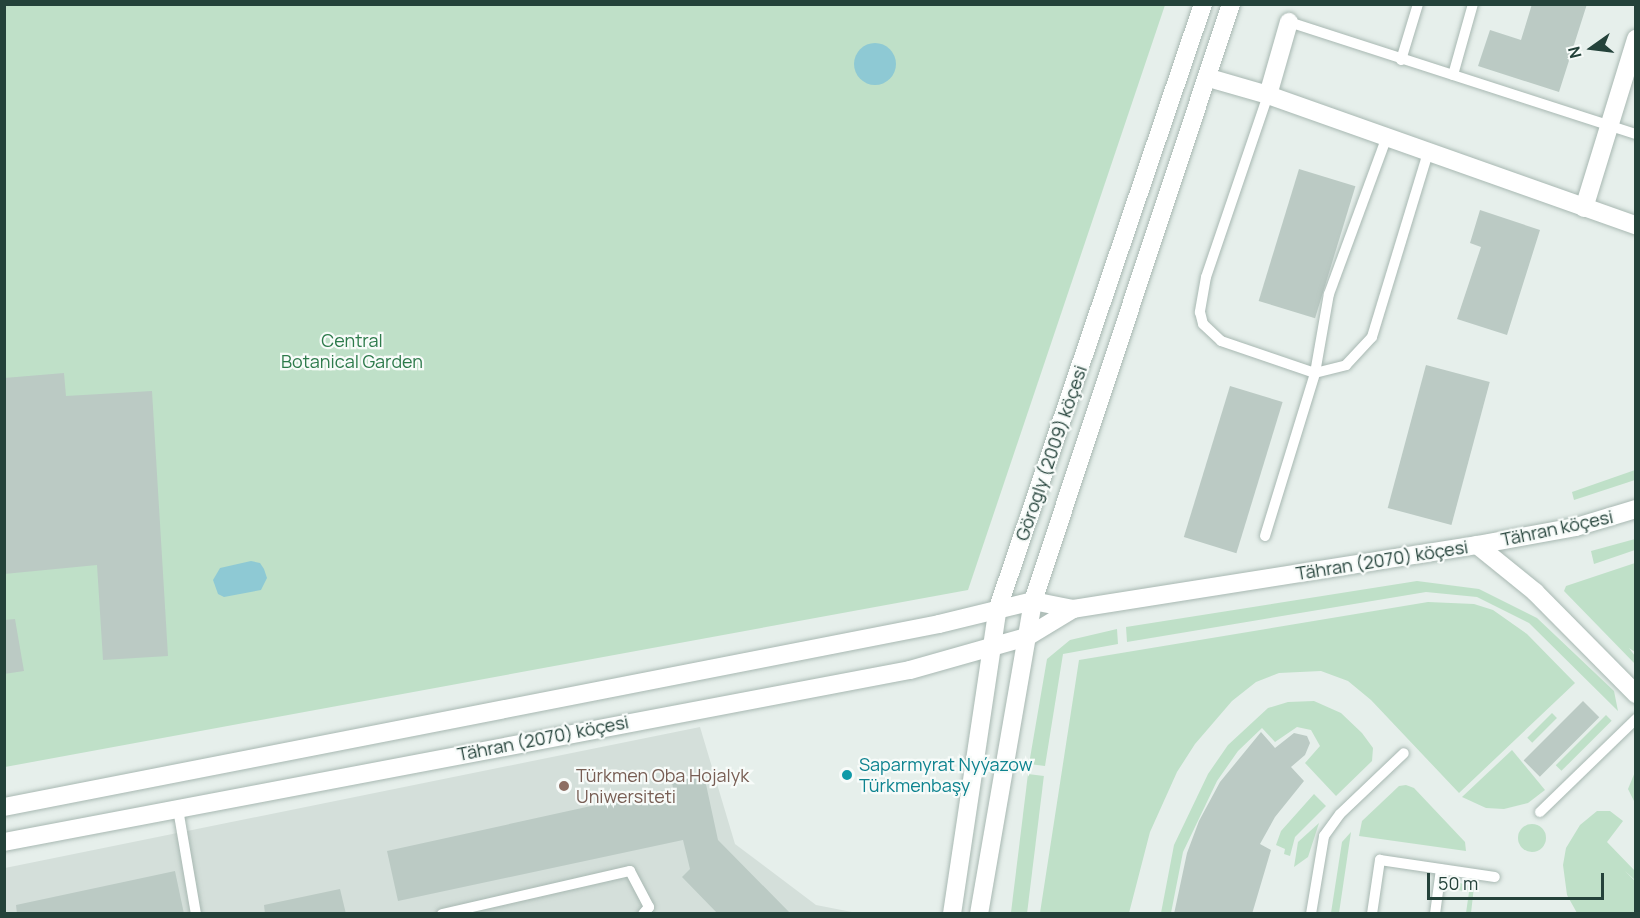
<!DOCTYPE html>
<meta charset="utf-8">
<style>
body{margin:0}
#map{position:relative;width:1640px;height:918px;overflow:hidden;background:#e6efeb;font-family:Manrope,sans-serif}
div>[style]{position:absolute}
.built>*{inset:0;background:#d4dfda}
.green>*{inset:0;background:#bfe0c8;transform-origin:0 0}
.round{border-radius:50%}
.water>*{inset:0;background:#8ec9d4}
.building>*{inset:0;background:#bbcac4;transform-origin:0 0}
.roads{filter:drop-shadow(0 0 2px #a8b8b2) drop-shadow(0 0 2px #a8b8b2)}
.service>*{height:10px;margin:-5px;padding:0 5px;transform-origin:5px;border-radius:5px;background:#fff}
.minor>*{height:18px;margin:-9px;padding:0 9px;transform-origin:9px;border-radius:9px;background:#fff}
.tertiary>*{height:18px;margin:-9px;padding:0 9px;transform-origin:9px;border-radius:9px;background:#fff}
.secondary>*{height:18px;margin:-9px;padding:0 9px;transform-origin:9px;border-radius:9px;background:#fff}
.dots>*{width:16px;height:16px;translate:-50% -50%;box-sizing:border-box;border:3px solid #f7fbf9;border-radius:50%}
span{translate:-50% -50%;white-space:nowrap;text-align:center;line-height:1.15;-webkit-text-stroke:4.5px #f7fbf9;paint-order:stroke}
.park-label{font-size:18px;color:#2d7a4b}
.street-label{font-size:18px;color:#24423a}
.culture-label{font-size:18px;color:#0d838f}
.left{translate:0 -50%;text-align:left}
.education-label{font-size:18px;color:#785e54}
.frame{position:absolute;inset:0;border:6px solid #24423a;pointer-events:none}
.north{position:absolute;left:1562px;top:18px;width:60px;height:60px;-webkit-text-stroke:4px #f7fbf9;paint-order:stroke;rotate:256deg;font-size:16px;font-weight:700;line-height:24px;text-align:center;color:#24423a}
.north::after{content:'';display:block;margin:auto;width:21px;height:27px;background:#24423a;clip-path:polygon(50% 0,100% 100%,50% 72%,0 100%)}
.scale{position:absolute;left:1427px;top:873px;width:177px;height:27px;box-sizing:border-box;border:3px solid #24423a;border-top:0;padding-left:8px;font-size:18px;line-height:21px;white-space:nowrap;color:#24423a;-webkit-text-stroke:4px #f7fbf9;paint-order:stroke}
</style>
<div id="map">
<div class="built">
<i style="clip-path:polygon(700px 727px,735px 844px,816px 905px,857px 913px,5px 914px,5px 868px)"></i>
</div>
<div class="green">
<i style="clip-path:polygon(5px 5px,1165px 5px,968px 590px,5px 767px)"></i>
<i style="clip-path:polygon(1635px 470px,1635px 480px,1574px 500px,1572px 492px)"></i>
<i style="clip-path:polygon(1635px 539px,1635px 550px,1594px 564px,1591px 551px)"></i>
<i style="clip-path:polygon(1635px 563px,1635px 652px,1629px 648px,1635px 656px,1635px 664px,1564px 591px,1566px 586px)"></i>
<i style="clip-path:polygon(1417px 581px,1479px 589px,1537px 618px,1614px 691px,1618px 711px,1529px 623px,1477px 597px,1426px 592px,1127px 642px,1126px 627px)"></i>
<i style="clip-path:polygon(1428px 602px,1474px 604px,1493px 610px,1527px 634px,1575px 683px,1459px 793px,1371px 700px,1348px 681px,1321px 671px,1279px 673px,1256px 682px,1232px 701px,1195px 744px,1177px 772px,1150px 832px,1129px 913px,1040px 913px,1079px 660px)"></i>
<i style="clip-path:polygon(1117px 629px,1118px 644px,1063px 654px,1045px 766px,1029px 764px,1047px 659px,1070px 640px)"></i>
<i style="clip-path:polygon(1314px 701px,1341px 713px,1362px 733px,1373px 748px,1372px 761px,1336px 796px,1305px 763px,1320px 746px,1311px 730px,1297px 727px,1275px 742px,1262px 728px,1238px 751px,1217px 781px,1183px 852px,1171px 913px,1161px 913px,1174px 845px,1208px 774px,1228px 745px,1268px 708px,1288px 702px)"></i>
<i style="left:1552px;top:713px;width:7px;height:35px;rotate:45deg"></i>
<i style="left:1606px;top:715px;width:8px;height:71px;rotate:45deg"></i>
<i style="clip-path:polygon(1512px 750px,1545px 790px,1528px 803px,1504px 809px,1486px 808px,1462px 797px)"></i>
<i style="clip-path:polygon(1635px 772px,1635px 803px,1628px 789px)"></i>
<i style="left:1028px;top:774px;width:16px;height:141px;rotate:7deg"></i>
<i style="clip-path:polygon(1406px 785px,1414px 788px,1465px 842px,1466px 851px,1359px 836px,1362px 821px,1399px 786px)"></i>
<i style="clip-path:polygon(1314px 794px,1326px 806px,1295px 837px,1290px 856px,1284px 854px,1285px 849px,1276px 845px,1281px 831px)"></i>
<i style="clip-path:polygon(1597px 811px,1610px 811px,1623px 821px,1607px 842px,1635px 871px,1635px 880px,1625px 871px,1635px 881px,1635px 913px,1577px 913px,1567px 895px,1563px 865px,1566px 848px,1580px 825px)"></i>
<i style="clip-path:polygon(1319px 823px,1308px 857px,1294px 867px,1298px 842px)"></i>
<i class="round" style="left:1518px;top:824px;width:28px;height:28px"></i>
<i style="clip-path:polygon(1351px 832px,1339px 913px,1331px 913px,1342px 842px)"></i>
<i style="clip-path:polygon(1460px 883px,1474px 887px,1471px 913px,1466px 913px,1469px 892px,1453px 889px)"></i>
</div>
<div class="water">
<i class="round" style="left:854px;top:43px;width:42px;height:42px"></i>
<i style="clip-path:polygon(251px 561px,260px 563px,264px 569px,267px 578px,261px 590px,224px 597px,218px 594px,213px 580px,220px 568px)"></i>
</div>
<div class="building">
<i style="clip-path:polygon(1532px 4px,1587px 4px,1559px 92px,1478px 66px,1490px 30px,1521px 40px)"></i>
<i style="left:1299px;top:169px;width:59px;height:138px;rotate:17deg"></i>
<i style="clip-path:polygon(1480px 210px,1540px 230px,1507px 335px,1457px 319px,1481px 247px,1470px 243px)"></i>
<i style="left:1426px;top:365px;width:66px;height:148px;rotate:15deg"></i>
<i style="clip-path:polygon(64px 373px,66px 396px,152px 391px,168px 656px,103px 660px,97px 565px,4px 574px,4px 378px)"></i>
<i style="left:1230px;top:386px;width:55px;height:158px;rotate:17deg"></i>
<i style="clip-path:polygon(15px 619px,24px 671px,4px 674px,4px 620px)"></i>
<i style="left:1583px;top:701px;width:23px;height:84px;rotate:45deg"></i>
<i style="clip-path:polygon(1261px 732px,1275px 748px,1294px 733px,1307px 736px,1310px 743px,1305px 755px,1291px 767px,1304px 781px,1275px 817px,1260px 844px,1271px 850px,1252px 914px,1174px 914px,1187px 853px,1199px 821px,1220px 782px)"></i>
<i style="clip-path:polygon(704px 775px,718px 840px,791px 914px,718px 914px,682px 877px,690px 869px,683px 840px,398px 901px,387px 851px,673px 788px,672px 782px)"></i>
<i style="clip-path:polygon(175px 871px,184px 914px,17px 914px,16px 905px)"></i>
<i style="clip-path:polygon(340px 889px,346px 914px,265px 914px,264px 905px)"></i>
</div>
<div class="roads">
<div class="service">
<i style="left:1289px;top:22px;width:365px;rotate:17.9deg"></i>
<i style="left:1401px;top:60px;width:59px;rotate:-73.1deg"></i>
<i style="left:1453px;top:75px;width:74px;rotate:-74.3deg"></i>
<i style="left:1268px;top:95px;width:192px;rotate:108.8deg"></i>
<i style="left:1206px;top:277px;width:36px;rotate:100deg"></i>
<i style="left:1200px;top:312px;width:12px;rotate:76deg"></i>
<i style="left:1203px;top:324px;width:25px;rotate:43deg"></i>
<i style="left:1221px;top:341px;width:99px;rotate:18.8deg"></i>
<i style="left:1315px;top:373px;width:32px;rotate:-14deg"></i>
<i style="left:1346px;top:365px;width:38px;rotate:-47deg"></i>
<i style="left:1372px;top:337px;width:192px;rotate:-73.1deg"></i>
<i style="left:1265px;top:536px;width:170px;rotate:-72.9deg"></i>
<i style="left:1315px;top:373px;width:80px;rotate:-80deg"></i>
<i style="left:1329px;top:294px;width:165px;rotate:-69.8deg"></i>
<i style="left:178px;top:809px;width:107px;rotate:80.3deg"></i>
<i style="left:1540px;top:812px;width:134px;rotate:-44.1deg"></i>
<i style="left:442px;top:914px;width:193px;rotate:-12.9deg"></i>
<i style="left:630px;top:871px;width:41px;rotate:62.2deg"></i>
<i style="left:649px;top:907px;width:9px;rotate:131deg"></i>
<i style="left:1311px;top:914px;width:79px;rotate:-80.5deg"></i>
<i style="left:1324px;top:836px;width:27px;rotate:-54deg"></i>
<i style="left:1340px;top:814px;width:88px;rotate:-43.6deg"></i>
<i style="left:1372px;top:914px;width:55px;rotate:-81.6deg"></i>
<i style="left:1380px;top:860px;width:116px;rotate:8.4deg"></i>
<i style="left:1435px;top:914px;width:45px;rotate:-82.4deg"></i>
</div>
<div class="minor">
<i style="left:1209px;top:78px;width:61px;rotate:16.1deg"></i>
<i style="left:1268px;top:95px;width:390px;rotate:19.5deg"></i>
<i style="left:1268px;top:95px;width:76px;rotate:-74deg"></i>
<i style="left:1584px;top:208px;width:177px;rotate:-72.9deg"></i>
<i style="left:1477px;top:545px;width:75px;rotate:39deg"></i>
<i style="left:1535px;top:592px;width:144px;rotate:45.3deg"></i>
</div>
<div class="tertiary">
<i style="left:4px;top:807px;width:953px;rotate:-11.07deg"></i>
<i style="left:939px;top:624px;width:97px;rotate:-13.7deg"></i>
<i style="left:1033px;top:601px;width:41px;rotate:11.3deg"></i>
<i style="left:1073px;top:609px;width:409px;rotate:-9deg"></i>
<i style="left:1477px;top:545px;width:101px;rotate:-10.3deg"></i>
<i style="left:1576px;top:527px;width:63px;rotate:-16.7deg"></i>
<i style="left:4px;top:842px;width:922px;rotate:-10.75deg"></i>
<i style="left:910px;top:670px;width:122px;rotate:-15.8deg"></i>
<i style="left:1027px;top:637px;width:54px;rotate:-31.3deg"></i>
</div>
<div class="secondary">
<i style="left:952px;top:914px;width:309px;rotate:-81.5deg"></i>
<i style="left:998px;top:608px;width:638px;rotate:-71.25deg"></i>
<i style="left:979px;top:914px;width:318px;rotate:-80.2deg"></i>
<i style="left:1033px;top:601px;width:629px;rotate:-71.65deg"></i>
</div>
</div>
<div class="dots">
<i style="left:847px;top:775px;background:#0f9aa8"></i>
<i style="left:564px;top:786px;background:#8d6e63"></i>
</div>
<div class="park-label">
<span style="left:352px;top:351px">Central<br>Botanical Garden</span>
</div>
<div class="street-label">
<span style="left:1051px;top:453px;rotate:-71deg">Görogly (2009) köçesi</span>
<span style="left:1557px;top:528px;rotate:-12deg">Tähran köçesi</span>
<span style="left:1382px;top:560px;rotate:-9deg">Tähran (2070) köçesi</span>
<span style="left:543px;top:738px;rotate:-11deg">Tähran (2070) köçesi</span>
</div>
<div class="culture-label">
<span class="left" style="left:859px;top:775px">Saparmyrat Nyýazow<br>Türkmenbaşy</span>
</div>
<div class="education-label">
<span class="left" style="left:576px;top:786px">Türkmen Oba Hojalyk<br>Uniwersiteti</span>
</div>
<div class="frame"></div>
<div class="north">N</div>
<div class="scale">50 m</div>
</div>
